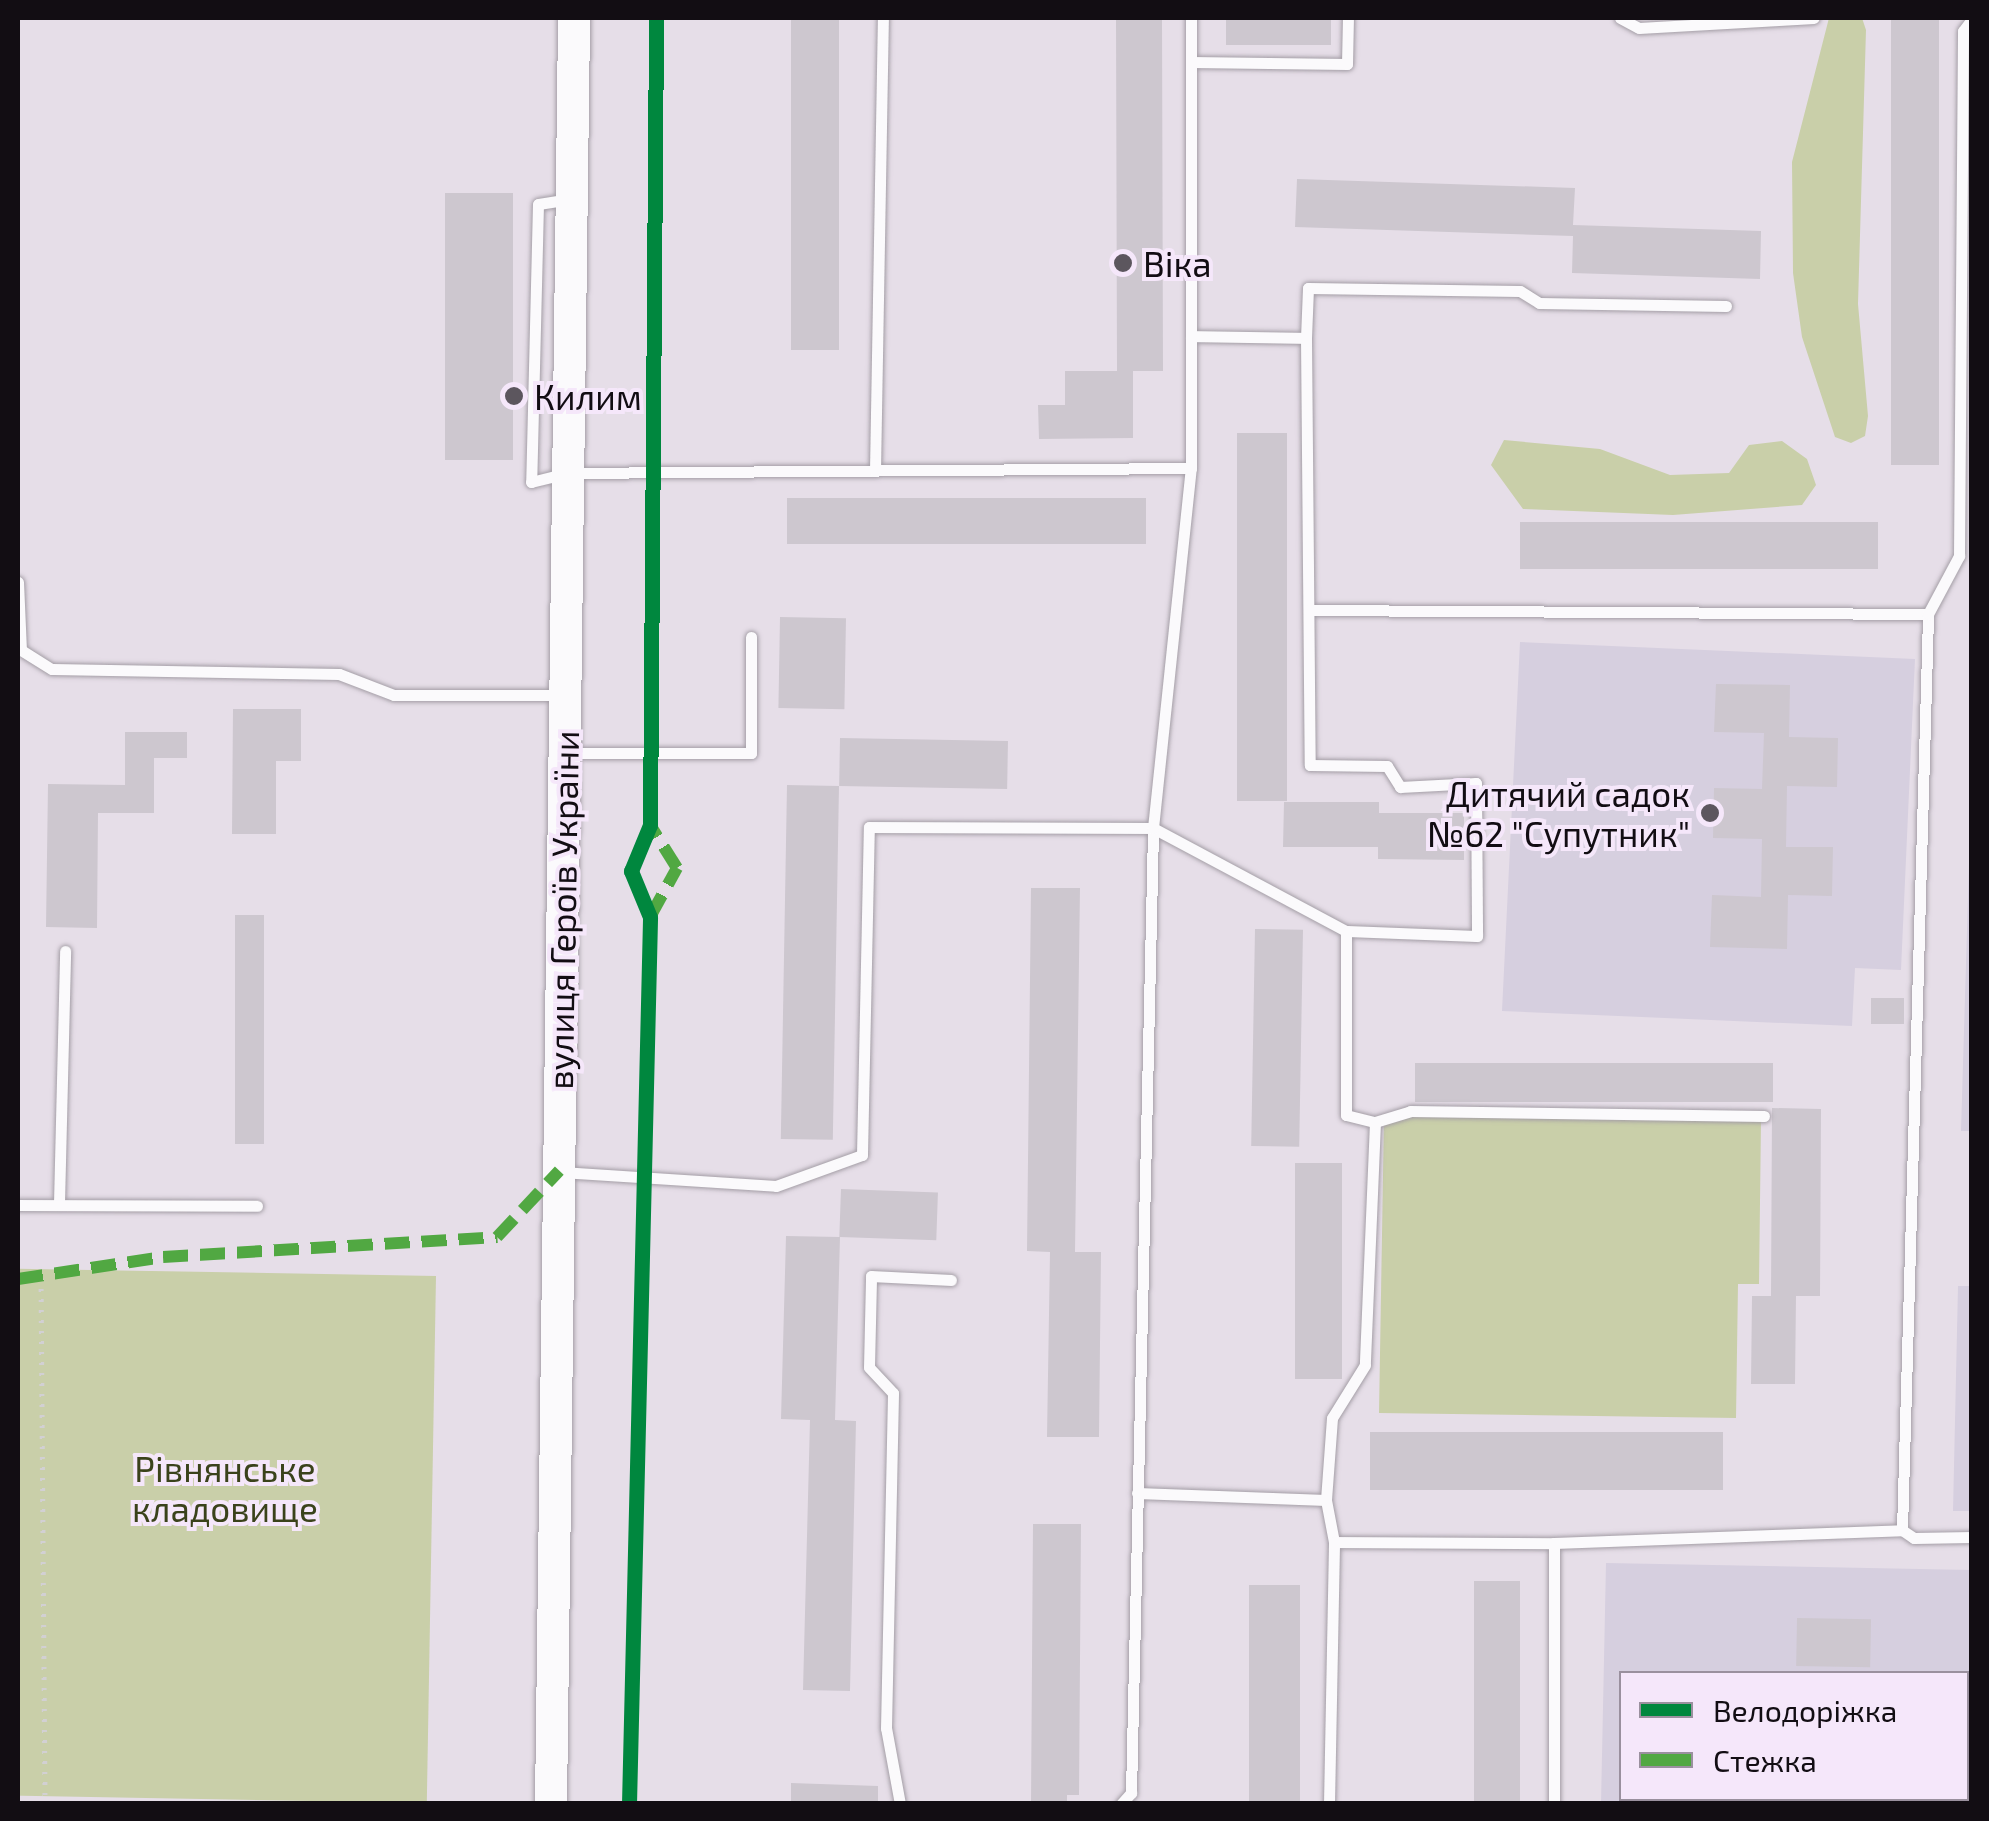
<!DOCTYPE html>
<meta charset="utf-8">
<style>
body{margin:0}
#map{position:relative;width:1989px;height:1821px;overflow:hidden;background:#e6dee8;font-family:"Exo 2",sans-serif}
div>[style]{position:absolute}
.education>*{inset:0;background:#d6cfdf}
.green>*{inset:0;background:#c9cfa9;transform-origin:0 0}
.building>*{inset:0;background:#cdc7cf;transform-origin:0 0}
.path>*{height:5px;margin-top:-2.5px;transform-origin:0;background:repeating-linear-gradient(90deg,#d2d0d3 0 2.5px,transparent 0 10.5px)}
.roads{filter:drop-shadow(0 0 2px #a49ea6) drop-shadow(0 0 2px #a49ea6)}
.lane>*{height:11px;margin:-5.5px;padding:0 5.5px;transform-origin:5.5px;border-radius:5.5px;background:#fbfafc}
.secondary>*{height:32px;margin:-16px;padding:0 16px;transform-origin:16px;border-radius:16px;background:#fbfafc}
.quiet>*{height:12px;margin-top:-6px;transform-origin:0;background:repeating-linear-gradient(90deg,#51a842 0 25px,transparent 0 37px)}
.cycleway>*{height:15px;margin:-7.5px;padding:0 7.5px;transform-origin:7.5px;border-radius:7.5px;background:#00873e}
.dots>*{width:28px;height:28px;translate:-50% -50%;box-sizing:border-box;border:5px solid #f5e7fa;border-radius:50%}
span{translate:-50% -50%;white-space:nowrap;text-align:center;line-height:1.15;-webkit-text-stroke:8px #f5e7fa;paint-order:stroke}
.poi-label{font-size:35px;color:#120d13}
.left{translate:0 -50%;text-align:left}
.right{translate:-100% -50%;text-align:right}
.street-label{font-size:35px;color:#120d13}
.park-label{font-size:35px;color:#3a421b}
.frame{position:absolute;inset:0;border:20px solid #120d13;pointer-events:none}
.legend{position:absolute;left:1619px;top:1671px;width:350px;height:130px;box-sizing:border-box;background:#f5e7fa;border:2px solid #9a909e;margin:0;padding:12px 18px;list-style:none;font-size:30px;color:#120d13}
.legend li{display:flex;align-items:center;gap:20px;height:50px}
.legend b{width:50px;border:2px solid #9a909e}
</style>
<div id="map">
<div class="education">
<i style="clip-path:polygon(1520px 642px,1915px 659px,1901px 970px,1855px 968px,1852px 1026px,1502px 1011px)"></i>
<i style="clip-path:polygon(1971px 797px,1972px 1131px,1961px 1131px)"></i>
<i style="clip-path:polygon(1958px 1286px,1971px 1286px,1971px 1511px,1953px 1511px)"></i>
<i style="clip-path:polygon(evenodd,1606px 1563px,1971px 1570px,1971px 1803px,1601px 1804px,1606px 1563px,1622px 1674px,1966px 1674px,1966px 1798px,1622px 1798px,1622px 1674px)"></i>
</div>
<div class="green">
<i style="clip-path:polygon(1829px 18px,1862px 18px,1866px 30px,1858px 304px,1868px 416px,1865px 436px,1851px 443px,1835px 437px,1802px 337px,1793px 273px,1792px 162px)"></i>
<i style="clip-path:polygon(1504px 440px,1600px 449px,1670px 475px,1729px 473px,1749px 445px,1782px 441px,1807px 459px,1816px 485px,1802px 505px,1673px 515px,1523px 509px,1491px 465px)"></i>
<i style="clip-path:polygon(1384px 1116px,1761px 1121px,1759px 1284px,1738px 1284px,1736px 1418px,1379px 1413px)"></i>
<i style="left:436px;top:1276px;width:527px;height:418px;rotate:91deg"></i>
</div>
<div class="building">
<i style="left:791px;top:18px;width:48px;height:332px"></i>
<i style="clip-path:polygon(1116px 18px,1162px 18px,1163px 371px,1133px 371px,1133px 438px,1039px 439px,1038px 405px,1065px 405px,1065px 371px,1117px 371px)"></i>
<i style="left:1226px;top:18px;width:105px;height:27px"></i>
<i style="left:1891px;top:18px;width:48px;height:447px"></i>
<i style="clip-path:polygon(1297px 179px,1575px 188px,1573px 225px,1761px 231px,1760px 279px,1572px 273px,1573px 236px,1295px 227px)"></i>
<i style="left:445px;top:193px;width:68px;height:267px"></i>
<i style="left:1237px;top:433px;width:50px;height:368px"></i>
<i style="left:787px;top:498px;width:359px;height:46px"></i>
<i style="left:1520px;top:522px;width:358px;height:47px"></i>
<i style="left:780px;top:617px;width:66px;height:91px;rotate:1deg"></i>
<i style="clip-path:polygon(1716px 684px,1790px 685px,1789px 737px,1838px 738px,1837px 787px,1787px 786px,1786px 847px,1833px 847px,1832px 896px,1788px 895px,1787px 949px,1710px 947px,1712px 895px,1761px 897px,1762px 839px,1713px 838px,1714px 788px,1762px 789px,1764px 733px,1714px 732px)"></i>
<i style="clip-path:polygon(233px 709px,301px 709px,301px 761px,276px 761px,276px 834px,232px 834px)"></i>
<i style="clip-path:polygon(125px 732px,187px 732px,187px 758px,154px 758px,154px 813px,98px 813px,97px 928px,46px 927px,48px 784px,125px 785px)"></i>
<i style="left:840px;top:738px;width:168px;height:48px;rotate:1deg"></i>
<i style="left:787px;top:785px;width:52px;height:354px;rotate:1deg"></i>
<i style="clip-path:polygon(1284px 802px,1379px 802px,1379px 813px,1464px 813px,1464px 860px,1378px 859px,1378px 847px,1283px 847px)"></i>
<i style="clip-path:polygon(1031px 888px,1080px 888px,1075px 1252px,1101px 1252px,1099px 1437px,1047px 1437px,1050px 1252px,1027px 1251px)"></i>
<i style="left:235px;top:915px;width:29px;height:229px"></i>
<i style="left:1255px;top:929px;width:48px;height:217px;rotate:1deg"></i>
<i style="left:1871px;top:998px;width:33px;height:26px"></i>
<i style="left:1415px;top:1063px;width:358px;height:39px"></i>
<i style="clip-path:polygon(1772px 1108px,1821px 1109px,1820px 1296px,1796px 1296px,1795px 1384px,1751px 1384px,1752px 1296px,1771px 1296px)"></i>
<i style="left:1295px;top:1163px;width:47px;height:216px"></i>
<i style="left:841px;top:1189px;width:97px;height:48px;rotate:2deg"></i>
<i style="clip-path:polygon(786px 1236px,840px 1237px,835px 1420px,856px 1421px,850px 1691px,803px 1690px,810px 1420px,781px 1419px)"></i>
<i style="left:1370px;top:1432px;width:353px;height:58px"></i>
<i style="clip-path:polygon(1033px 1524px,1081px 1524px,1079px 1795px,1067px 1795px,1067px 1804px,1031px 1804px)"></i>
<i style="left:1474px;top:1581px;width:46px;height:223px"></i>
<i style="left:1249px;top:1585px;width:51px;height:219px"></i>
<i style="left:1797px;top:1618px;width:74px;height:48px;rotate:1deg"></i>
<i style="clip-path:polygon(791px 1783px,878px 1786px,878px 1804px,791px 1804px)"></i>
</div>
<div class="path">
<i style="left:41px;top:1278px;width:526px;rotate:89.56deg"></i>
</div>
<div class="roads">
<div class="lane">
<i style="left:1620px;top:18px;width:21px;rotate:28deg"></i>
<i style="left:1639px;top:28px;width:175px;rotate:-3.3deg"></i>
<i style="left:1191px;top:62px;width:156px;rotate:0.7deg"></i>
<i style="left:1347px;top:64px;width:46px;rotate:-88.8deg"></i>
<i style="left:570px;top:199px;width:32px;rotate:171deg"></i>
<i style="left:538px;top:204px;width:278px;rotate:91.4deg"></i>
<i style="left:531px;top:482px;width:38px;rotate:-14deg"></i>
<i style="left:568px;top:473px;width:623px;rotate:-0.46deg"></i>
<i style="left:1191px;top:336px;width:115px;rotate:1deg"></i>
<i style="left:1306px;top:338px;width:427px;rotate:89.5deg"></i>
<i style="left:1310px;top:765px;width:77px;rotate:0.7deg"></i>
<i style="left:1387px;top:766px;width:25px;rotate:58deg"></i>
<i style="left:1400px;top:787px;width:76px;rotate:-3deg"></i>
<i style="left:1476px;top:783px;width:153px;rotate:89.6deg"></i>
<i style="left:1477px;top:936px;width:131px;rotate:-177.8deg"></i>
<i style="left:1306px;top:338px;width:50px;rotate:-87.7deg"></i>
<i style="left:1308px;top:288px;width:212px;rotate:0.8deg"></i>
<i style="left:1520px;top:291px;width:22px;rotate:32deg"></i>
<i style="left:1539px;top:303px;width:187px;rotate:0.9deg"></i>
<i style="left:875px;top:471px;width:453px;rotate:-89deg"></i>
<i style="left:18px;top:582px;width:68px;rotate:87.5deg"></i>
<i style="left:21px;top:650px;width:36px;rotate:32deg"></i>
<i style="left:52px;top:669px;width:287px;rotate:1deg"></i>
<i style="left:339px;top:674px;width:59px;rotate:20.9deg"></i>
<i style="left:394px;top:695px;width:167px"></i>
<i style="left:1309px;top:610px;width:619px;rotate:0.37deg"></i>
<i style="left:566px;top:753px;width:185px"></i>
<i style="left:751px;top:753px;width:116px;rotate:-90deg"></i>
<i style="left:1375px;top:1122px;width:37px;rotate:-17deg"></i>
<i style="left:1410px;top:1111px;width:354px;rotate:0.8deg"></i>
<i style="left:561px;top:1172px;width:215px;rotate:3.7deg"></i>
<i style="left:776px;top:1186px;width:91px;rotate:-19.8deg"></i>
<i style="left:862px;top:1155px;width:328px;rotate:-88.8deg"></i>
<i style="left:869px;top:827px;width:284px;rotate:0.2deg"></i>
<i style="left:1153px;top:828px;width:219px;rotate:28.1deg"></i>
<i style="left:1346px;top:931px;width:184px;rotate:90deg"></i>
<i style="left:1346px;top:1115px;width:30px;rotate:14deg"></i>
<i style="left:1375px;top:1122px;width:243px;rotate:92.4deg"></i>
<i style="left:1365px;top:1365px;width:62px;rotate:121.9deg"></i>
<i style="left:1332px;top:1418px;width:82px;rotate:94.2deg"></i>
<i style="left:59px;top:1203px;width:252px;rotate:-88.6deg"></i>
<i style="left:18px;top:1205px;width:239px;rotate:0.2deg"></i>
<i style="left:1137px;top:1493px;width:189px;rotate:2.1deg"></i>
<i style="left:1326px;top:1500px;width:43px;rotate:79.2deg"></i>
<i style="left:1902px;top:1530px;width:916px;rotate:-88.37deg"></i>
<i style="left:1928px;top:614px;width:66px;rotate:-61.9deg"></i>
<i style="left:1959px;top:556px;width:525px;rotate:-89.56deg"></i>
<i style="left:1963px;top:31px;width:15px;rotate:-53deg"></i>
<i style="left:900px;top:1804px;width:77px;rotate:-100.4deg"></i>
<i style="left:886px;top:1728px;width:335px;rotate:-88.8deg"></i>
<i style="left:893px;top:1393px;width:35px;rotate:-133deg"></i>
<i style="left:869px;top:1367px;width:91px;rotate:-88.7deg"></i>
<i style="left:871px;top:1276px;width:80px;rotate:2.9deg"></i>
<i style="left:1121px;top:1804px;width:15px;rotate:-48deg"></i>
<i style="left:1131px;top:1793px;width:965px;rotate:-88.69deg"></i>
<i style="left:1153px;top:828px;width:362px;rotate:-84deg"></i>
<i style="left:1191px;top:468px;width:450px;rotate:-90deg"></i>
<i style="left:1329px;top:1804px;width:262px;rotate:-88.9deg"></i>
<i style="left:1334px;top:1542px;width:220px;rotate:0.3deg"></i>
<i style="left:1554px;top:1804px;width:261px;rotate:-90deg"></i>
<i style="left:1554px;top:1543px;width:348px;rotate:-2.1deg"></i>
<i style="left:1902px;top:1530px;width:14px;rotate:34deg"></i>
<i style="left:1914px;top:1538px;width:58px;rotate:-1deg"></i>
</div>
<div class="secondary">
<i style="left:551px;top:1804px;width:1786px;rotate:-89.26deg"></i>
</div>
</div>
<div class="quiet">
<i style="left:650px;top:917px;width:56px;rotate:-61.1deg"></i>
<i style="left:677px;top:868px;width:51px;rotate:-122.1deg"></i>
<i style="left:18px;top:1279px;width:147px;rotate:-8.6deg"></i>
<i style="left:163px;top:1257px;width:335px;rotate:-3.4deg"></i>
<i style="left:497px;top:1237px;width:91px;rotate:-46.8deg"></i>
</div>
<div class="cycleway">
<i style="left:629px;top:1804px;width:887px;rotate:-88.64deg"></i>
<i style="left:650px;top:917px;width:50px;rotate:-112.4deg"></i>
<i style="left:631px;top:871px;width:50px;rotate:-67.6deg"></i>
<i style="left:650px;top:825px;width:807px;rotate:-89.57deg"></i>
</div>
<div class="dots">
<i style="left:1123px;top:263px;background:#5c565e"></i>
<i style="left:514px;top:396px;background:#5c565e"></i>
<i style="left:1710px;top:813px;background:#5c565e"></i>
</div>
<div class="poi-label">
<span class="left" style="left:1143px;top:263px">Віка</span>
<span class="left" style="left:534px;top:396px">Килим</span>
<span class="right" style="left:1690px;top:813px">Дитячий садок<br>№62 "Супутник"</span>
</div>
<div class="street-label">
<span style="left:562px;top:910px;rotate:-89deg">вулиця Героїв України</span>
</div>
<div class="park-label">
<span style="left:225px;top:1488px">Рівнянське<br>кладовище</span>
</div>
<div class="frame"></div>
<ul class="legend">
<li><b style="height:12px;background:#00873e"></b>Велодоріжка</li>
<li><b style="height:12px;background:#51a842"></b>Стежка</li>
</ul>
</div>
